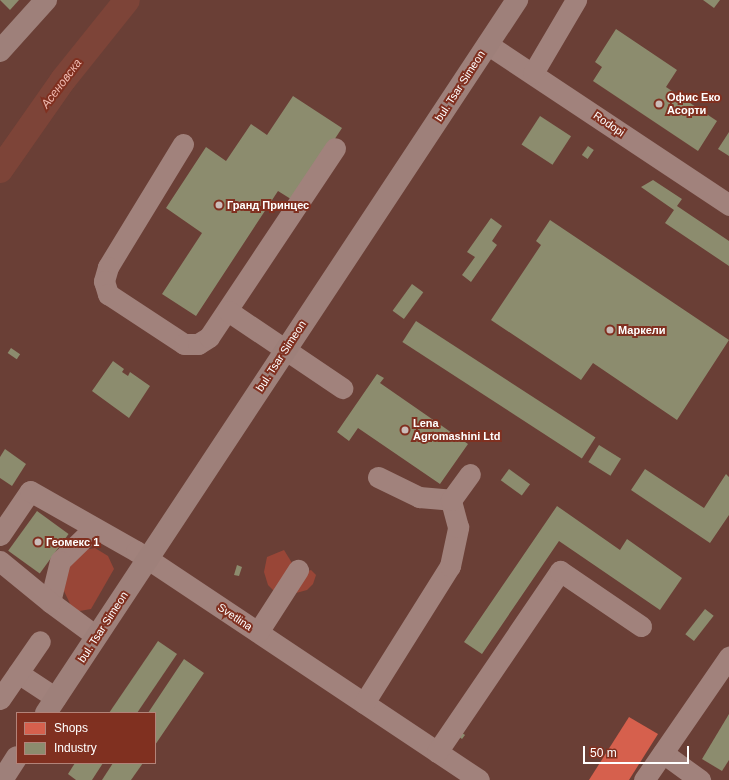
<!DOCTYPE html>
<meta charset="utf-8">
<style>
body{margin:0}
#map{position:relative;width:729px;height:780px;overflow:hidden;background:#6a3f36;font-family:Arial,sans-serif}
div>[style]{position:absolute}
.green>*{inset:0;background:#994637}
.shops>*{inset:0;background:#d6604d}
.industry>*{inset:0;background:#8c8c6e;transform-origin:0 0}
.river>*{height:26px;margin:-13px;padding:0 13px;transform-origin:13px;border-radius:13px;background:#7d4438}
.minor>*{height:21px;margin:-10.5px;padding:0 10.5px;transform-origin:10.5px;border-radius:10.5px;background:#a1827c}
.major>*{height:22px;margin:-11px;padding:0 11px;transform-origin:11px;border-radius:11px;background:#9e807a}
.dots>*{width:11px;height:11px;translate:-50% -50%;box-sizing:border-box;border:2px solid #803020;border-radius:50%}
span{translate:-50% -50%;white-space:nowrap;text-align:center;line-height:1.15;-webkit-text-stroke:4px #803020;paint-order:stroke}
.street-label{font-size:11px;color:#fff}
.poi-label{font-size:11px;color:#fff;font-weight:700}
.left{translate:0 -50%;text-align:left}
.water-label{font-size:12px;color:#efbab1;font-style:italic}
.legend{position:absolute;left:16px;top:712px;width:140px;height:52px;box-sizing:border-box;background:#803020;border:1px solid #b38379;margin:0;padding:5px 7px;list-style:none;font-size:12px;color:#fff}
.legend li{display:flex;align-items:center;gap:8px;height:20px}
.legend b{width:20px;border:1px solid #b38379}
.scale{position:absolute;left:583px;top:746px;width:106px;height:18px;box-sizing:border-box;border:2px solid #fff;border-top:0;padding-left:5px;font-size:12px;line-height:14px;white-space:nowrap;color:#fff;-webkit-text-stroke:3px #803020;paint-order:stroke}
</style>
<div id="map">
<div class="green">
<i style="clip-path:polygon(95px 548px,108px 556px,114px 569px,91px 609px,74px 612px,63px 589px,71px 560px,83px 550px)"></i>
<i style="clip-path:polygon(284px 550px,292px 563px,275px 592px,268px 585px,264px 572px,267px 557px)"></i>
<i style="clip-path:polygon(311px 570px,316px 575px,313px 584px,307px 590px,296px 593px,305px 572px)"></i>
</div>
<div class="shops">
<i style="clip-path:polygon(629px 717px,658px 734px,629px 780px,589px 780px)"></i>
</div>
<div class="industry">
<i style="clip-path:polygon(0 0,19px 0,10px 10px)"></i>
<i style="clip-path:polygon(703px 0,720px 0,714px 8px)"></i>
<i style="clip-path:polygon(616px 29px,677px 70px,666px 87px,717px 121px,698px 151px,593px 81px,602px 67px,595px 62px)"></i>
<i style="clip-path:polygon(293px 96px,342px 128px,294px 201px,278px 191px,196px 316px,162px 294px,202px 233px,166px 208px,206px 147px,226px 161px,251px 124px,267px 135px)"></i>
<i style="left:540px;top:116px;width:37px;height:34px;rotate:33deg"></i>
<i style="clip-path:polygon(729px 132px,729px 156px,718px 149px)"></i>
<i style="left:588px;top:146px;width:7px;height:11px;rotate:34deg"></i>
<i style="clip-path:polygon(653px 180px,682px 199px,677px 206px,729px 241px,729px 266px,665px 223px,674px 210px,641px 187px)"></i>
<i style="clip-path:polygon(491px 218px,502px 226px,492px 241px,497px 245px,471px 282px,462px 275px,475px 257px,467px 252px)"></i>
<i style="clip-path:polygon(550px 220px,729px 340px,677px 420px,593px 363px,581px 380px,491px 320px,541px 245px,536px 241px)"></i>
<i style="left:412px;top:284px;width:14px;height:33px;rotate:36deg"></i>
<i style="left:416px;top:321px;width:214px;height:25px;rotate:33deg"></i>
<i style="left:11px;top:348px;width:11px;height:6px;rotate:34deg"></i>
<i style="clip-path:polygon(113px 361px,124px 369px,122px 372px,128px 376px,130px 372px,150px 386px,129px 418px,92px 391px)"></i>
<i style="clip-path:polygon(377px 374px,384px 378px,380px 383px,468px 444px,440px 484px,358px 428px,349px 441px,337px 432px)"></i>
<i style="left:599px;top:445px;width:26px;height:20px;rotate:32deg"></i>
<i style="clip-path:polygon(5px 449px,26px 464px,12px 486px,0 478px,0 457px)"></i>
<i style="left:509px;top:469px;width:26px;height:14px;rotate:36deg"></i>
<i style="clip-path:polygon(645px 469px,704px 508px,726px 474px,729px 477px,729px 515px,710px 543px,631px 490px)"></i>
<i style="clip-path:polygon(557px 506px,620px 550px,627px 539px,682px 578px,660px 610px,559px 541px,482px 654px,464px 642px)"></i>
<i style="left:37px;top:511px;width:39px;height:49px;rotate:36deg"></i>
<i style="clip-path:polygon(237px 565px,242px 567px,239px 576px,234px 575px)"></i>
<i style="left:705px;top:609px;width:11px;height:32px;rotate:38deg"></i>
<i style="clip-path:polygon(158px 641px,177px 654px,137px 713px,109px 713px)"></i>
<i style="clip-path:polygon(184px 659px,204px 673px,155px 745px,155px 713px,148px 713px)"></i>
<i style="clip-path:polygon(729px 714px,729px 760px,722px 771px,702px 759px)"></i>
<i style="left:461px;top:732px;width:5px;height:5px;rotate:37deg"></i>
<i style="clip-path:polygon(75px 763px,103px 763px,92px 780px,76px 780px,68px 774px)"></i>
<i style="clip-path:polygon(113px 763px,143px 763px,131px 780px,102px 780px)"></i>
</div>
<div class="river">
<i style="left:0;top:170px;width:110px;rotate:-55deg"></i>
<i style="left:63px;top:80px;width:102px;rotate:-51.3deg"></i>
</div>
<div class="minor">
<i style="left:487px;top:44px;width:291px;rotate:33.6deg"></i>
<i style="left:533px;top:73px;width:85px;rotate:-59.5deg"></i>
<i style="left:183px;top:144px;width:144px;rotate:121.4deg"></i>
<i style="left:108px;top:267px;width:15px;rotate:106deg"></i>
<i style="left:104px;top:281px;width:14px;rotate:73deg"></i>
<i style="left:108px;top:294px;width:91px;rotate:33.3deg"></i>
<i style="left:184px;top:344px;width:14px"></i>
<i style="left:198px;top:344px;width:13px;rotate:-32deg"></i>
<i style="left:209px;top:337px;width:227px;rotate:-56.3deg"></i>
<i style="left:228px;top:311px;width:138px;rotate:34deg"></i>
<i style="left:378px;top:477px;width:46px;rotate:26deg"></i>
<i style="left:419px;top:497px;width:32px;rotate:5deg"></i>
<i style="left:94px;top:528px;width:47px;rotate:135.9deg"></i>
<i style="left:60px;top:561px;width:42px;rotate:103.7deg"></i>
<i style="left:50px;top:602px;width:57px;rotate:36.5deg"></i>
<i style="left:0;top:535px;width:53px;rotate:-55.7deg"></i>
<i style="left:30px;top:491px;width:122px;rotate:29.5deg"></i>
<i style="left:136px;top:551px;width:412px;rotate:33.7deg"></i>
<i style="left:0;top:561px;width:65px;rotate:39.4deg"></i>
<i style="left:258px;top:632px;width:74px;rotate:-57.2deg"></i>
<i style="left:18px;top:673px;width:45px;rotate:33.3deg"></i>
<i style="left:0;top:699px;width:70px;rotate:-55.4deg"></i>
<i style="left:364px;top:703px;width:162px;rotate:-57.9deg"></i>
<i style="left:450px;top:566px;width:40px;rotate:-78deg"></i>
<i style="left:458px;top:527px;width:28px;rotate:-105deg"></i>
<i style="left:451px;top:500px;width:32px;rotate:-54deg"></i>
<i style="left:437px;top:752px;width:219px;rotate:-55.8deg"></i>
<i style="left:560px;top:571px;width:98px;rotate:34.2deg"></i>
<i style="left:663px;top:753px;width:46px;rotate:36.1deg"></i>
<i style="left:644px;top:780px;width:150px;rotate:-55.4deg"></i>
</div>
<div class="major">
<i style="left:0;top:51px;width:69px;rotate:-48deg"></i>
<i style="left:46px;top:713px;width:855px;rotate:-56.55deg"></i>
<i style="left:2px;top:780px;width:27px;rotate:-57deg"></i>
</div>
<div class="dots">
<i style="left:659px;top:104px;background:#cbbcb9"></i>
<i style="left:219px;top:205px;background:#cbbcb9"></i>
<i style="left:610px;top:330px;background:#cbbcb9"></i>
<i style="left:405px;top:430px;background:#cbbcb9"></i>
<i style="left:38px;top:542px;background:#cbbcb9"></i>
</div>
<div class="street-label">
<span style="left:460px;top:86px;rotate:-57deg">bul. Tsar Simeon</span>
<span style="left:609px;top:124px;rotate:34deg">Rodopi</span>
<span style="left:281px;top:356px;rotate:-57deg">bul. Tsar Simeon</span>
<span style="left:235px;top:617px;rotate:34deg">Svetlina</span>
<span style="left:103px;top:627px;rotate:-57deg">bul. Tsar Simeon</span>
</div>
<div class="poi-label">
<span class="left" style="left:667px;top:104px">Офис Еко<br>Асорти</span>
<span class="left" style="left:227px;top:205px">Гранд Принцес</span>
<span class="left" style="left:618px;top:330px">Маркели</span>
<span class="left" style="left:413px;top:430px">Lena<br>Agromashini Ltd</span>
<span class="left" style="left:46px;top:542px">Геомекс 1</span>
</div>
<div class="water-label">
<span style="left:62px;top:84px;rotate:-53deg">Асеновска</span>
</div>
<ul class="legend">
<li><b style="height:11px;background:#d6604d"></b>Shops</li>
<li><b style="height:11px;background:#8c8c6e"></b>Industry</li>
</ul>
<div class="scale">50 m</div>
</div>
